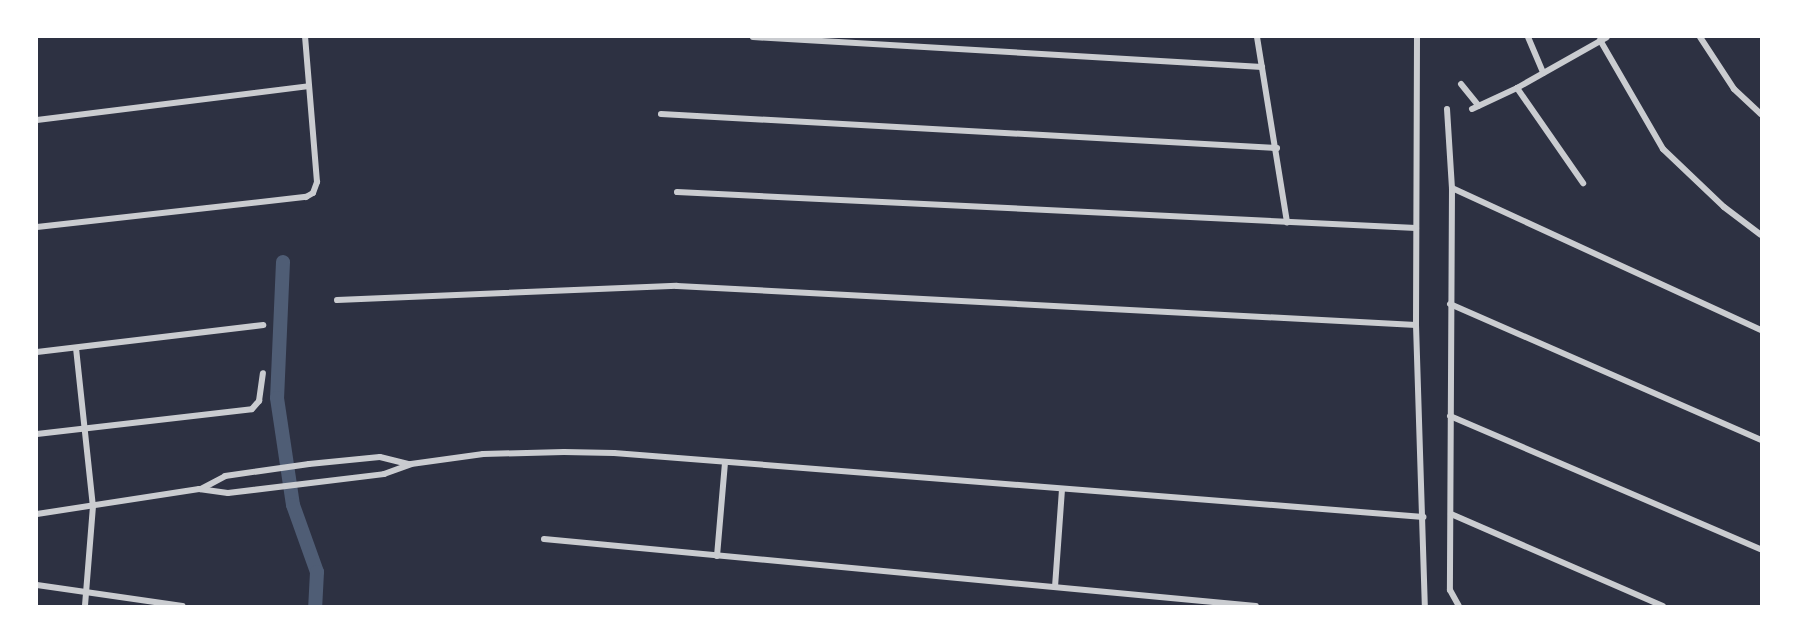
<!DOCTYPE html>
<style>
body{margin:0}
#map{position:relative;width:1798px;height:643px;overflow:hidden;background:#2d3142;font-family:Poppins,sans-serif}
div>[style]{position:absolute}
.canal>*{height:14px;margin:-7px;padding:0 7px;transform-origin:7px;border-radius:7px;background:#4f5d75}
.minor>*{height:6px;margin:-3px;padding:0 3px;transform-origin:3px;border-radius:3px;background:#caccd0}
span{translate:-50% -50%;white-space:nowrap;text-align:center;line-height:1.15;-webkit-text-stroke:7px #fff;paint-order:stroke}
.frame{position:absolute;inset:0;border:38px solid #fff;pointer-events:none}
</style>
<div id="map">
<div class="canal">
<i style="left:283px;top:262px;width:136px;rotate:92.5deg"></i>
<i style="left:277px;top:398px;width:108px;rotate:81.5deg"></i>
<i style="left:293px;top:505px;width:71px;rotate:70.3deg"></i>
<i style="left:317px;top:572px;width:34px;rotate:93deg"></i>
</div>
<div class="minor">
<i style="left:753px;top:37px;width:510px;rotate:3.37deg"></i>
<i style="left:1257px;top:37px;width:188px;rotate:80.8deg"></i>
<i style="left:1417px;top:37px;width:288px;rotate:90.2deg"></i>
<i style="left:1416px;top:325px;width:281px;rotate:88.2deg"></i>
<i style="left:1528px;top:37px;width:39px;rotate:67deg"></i>
<i style="left:1700px;top:37px;width:62px;rotate:56.8deg"></i>
<i style="left:1734px;top:89px;width:37px;rotate:43deg"></i>
<i style="left:1600px;top:40px;width:126px;rotate:60deg"></i>
<i style="left:1663px;top:149px;width:84px;rotate:43.6deg"></i>
<i style="left:1724px;top:207px;width:46px;rotate:37.1deg"></i>
<i style="left:1461px;top:84px;width:28px;rotate:51deg"></i>
<i style="left:1517px;top:88px;width:116px;rotate:55.2deg"></i>
<i style="left:1447px;top:109px;width:79px;rotate:86.4deg"></i>
<i style="left:1452px;top:188px;width:402px;rotate:90.3deg"></i>
<i style="left:1450px;top:590px;width:18px;rotate:61deg"></i>
<i style="left:1472px;top:109px;width:50px;rotate:-25deg"></i>
<i style="left:1517px;top:88px;width:103px;rotate:-29.5deg"></i>
<i style="left:661px;top:114px;width:617px;rotate:3.16deg"></i>
<i style="left:37px;top:120px;width:274px;rotate:-7.1deg"></i>
<i style="left:1452px;top:188px;width:340px;rotate:24.7deg"></i>
<i style="left:677px;top:192px;width:740px;rotate:2.79deg"></i>
<i style="left:37px;top:227px;width:271px;rotate:-6.4deg"></i>
<i style="left:306px;top:197px;width:8px;rotate:-30deg"></i>
<i style="left:313px;top:193px;width:12px;rotate:-70deg"></i>
<i style="left:317px;top:182px;width:145px;rotate:-94.7deg"></i>
<i style="left:337px;top:300px;width:340px;rotate:-2.4deg"></i>
<i style="left:677px;top:286px;width:740px;rotate:3.02deg"></i>
<i style="left:1450px;top:304px;width:339px;rotate:23.6deg"></i>
<i style="left:76px;top:348px;width:159px;rotate:83.9deg"></i>
<i style="left:93px;top:506px;width:100px;rotate:94.6deg"></i>
<i style="left:37px;top:352px;width:228px;rotate:-6.8deg"></i>
<i style="left:1450px;top:416px;width:338px;rotate:23.2deg"></i>
<i style="left:37px;top:434px;width:216px;rotate:-6.6deg"></i>
<i style="left:252px;top:409px;width:11px;rotate:-49deg"></i>
<i style="left:259px;top:401px;width:28px;rotate:-82deg"></i>
<i style="left:201px;top:489px;width:27px;rotate:-28deg"></i>
<i style="left:225px;top:476px;width:85px;rotate:-8.1deg"></i>
<i style="left:309px;top:464px;width:71px;rotate:-5.6deg"></i>
<i style="left:380px;top:457px;width:30px;rotate:14deg"></i>
<i style="left:37px;top:514px;width:164px;rotate:-8.8deg"></i>
<i style="left:199px;top:489px;width:29px;rotate:8deg"></i>
<i style="left:228px;top:493px;width:157px;rotate:-6.9deg"></i>
<i style="left:384px;top:474px;width:29px;rotate:-20deg"></i>
<i style="left:411px;top:464px;width:73px;rotate:-7.9deg"></i>
<i style="left:483px;top:454px;width:81px;rotate:-1.4deg"></i>
<i style="left:564px;top:452px;width:50px;rotate:1.1deg"></i>
<i style="left:614px;top:453px;width:812px;rotate:4.52deg"></i>
<i style="left:1451px;top:514px;width:231px;rotate:23.5deg"></i>
<i style="left:544px;top:539px;width:715px;rotate:5.38deg"></i>
<i style="left:717px;top:556px;width:93px;rotate:-85.1deg"></i>
<i style="left:37px;top:585px;width:147px;rotate:8.2deg"></i>
<i style="left:1055px;top:587px;width:98px;rotate:-85.9deg"></i>
</div>
<div class="frame"></div>
</div>
